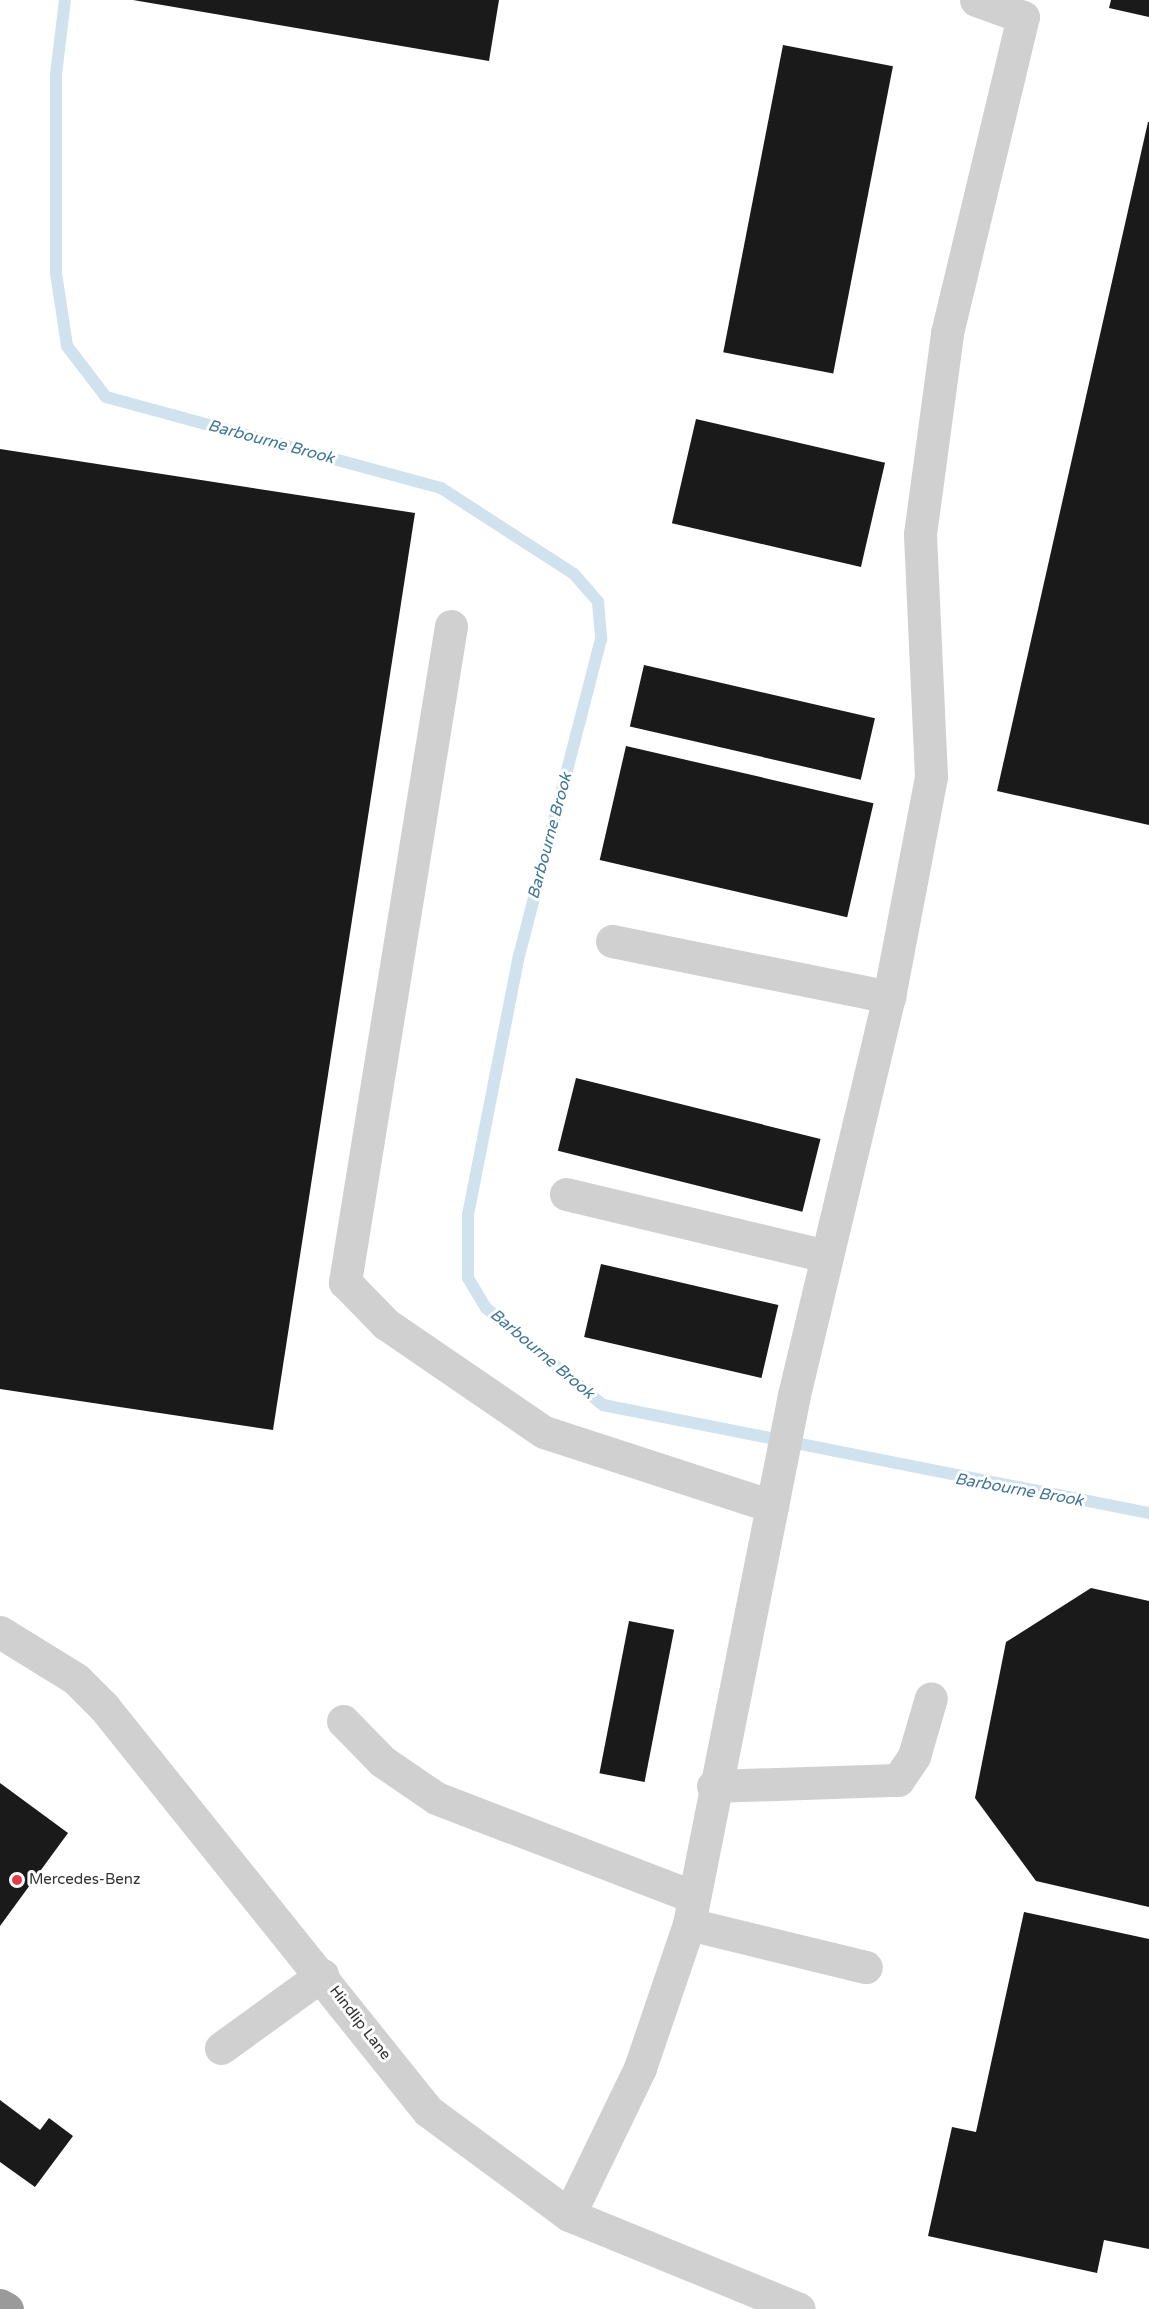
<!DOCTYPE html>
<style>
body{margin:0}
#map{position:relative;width:1149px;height:2309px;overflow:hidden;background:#fff;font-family:"Varela Round",sans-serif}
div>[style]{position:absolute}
.stream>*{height:12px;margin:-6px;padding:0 6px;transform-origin:6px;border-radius:6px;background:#cfe2ee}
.building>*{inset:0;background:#1a1a1a;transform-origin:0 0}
.minor>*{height:33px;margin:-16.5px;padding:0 16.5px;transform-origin:16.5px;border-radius:16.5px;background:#d0d0d0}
.highway>*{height:33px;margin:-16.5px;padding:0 16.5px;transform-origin:16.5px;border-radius:16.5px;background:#9a9a9a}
.dots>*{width:16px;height:16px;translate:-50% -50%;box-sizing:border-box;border:3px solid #fff;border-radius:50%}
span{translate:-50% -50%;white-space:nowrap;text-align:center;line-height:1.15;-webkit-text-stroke:6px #fff;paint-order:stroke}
.poi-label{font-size:15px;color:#333}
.left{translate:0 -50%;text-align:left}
.street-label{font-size:15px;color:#333}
.water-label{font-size:16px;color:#3f7597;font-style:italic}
</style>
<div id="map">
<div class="stream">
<i style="left:65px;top:0;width:75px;rotate:96.9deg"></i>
<i style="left:56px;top:74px;width:199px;rotate:90deg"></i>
<i style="left:56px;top:273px;width:74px;rotate:81.4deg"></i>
<i style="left:67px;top:346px;width:64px;rotate:52.6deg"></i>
<i style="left:106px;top:397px;width:347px;rotate:15.2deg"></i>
<i style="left:441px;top:488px;width:158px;rotate:32.9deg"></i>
<i style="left:574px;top:574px;width:37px;rotate:49deg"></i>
<i style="left:598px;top:602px;width:37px;rotate:85deg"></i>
<i style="left:601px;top:639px;width:326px;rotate:104.5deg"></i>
<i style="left:519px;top:955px;width:264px;rotate:101.1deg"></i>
<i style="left:468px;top:1214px;width:64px;rotate:90deg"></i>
<i style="left:468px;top:1278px;width:35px;rotate:59deg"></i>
<i style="left:486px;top:1308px;width:152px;rotate:39.7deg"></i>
<i style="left:603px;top:1405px;width:557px;rotate:11.19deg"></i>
</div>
<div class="building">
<i style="clip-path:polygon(133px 0,499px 0,489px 61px)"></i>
<i style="clip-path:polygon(1111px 0,1149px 0,1149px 17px,1109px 8px)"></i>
<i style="left:783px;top:45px;width:112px;height:313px;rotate:11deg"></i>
<i style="clip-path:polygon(1148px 122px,1149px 122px,1149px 825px,997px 791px)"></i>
<i style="left:696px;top:419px;width:194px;height:107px;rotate:13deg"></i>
<i style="clip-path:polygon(0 449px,415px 513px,273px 1430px,0 1389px)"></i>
<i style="left:644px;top:665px;width:237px;height:63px;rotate:13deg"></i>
<i style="left:626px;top:746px;width:254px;height:117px;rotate:13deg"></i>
<i style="left:576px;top:1078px;width:252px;height:75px;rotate:14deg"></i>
<i style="left:601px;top:1264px;width:182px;height:75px;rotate:13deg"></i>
<i style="clip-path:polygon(1091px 1588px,1149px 1601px,1149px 1907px,1036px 1881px,975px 1798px,1006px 1642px)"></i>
<i style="left:629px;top:1621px;width:46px;height:155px;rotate:11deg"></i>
<i style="clip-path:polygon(0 1783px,68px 1833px,0 1926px)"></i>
<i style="clip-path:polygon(1024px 1912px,1149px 1939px,1149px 2249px,1104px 2240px,1097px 2273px,928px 2236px,952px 2127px,976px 2132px)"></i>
<i style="clip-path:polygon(0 2100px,40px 2130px,49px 2118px,73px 2136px,35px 2187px,0 2162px)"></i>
</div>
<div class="minor">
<i style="left:451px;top:626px;width:665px;rotate:99.18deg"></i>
<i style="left:345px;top:1282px;width:59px;rotate:45.7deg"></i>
<i style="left:386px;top:1324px;width:191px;rotate:34.4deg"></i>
<i style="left:544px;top:1432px;width:240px;rotate:18deg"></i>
<i style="left:612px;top:941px;width:283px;rotate:11.4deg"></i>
<i style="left:566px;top:1194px;width:268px;rotate:13.4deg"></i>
<i style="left:0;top:1632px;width:89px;rotate:31.7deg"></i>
<i style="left:76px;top:1679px;width:40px;rotate:45deg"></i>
<i style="left:104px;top:1707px;width:518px;rotate:51.27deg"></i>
<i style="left:428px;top:2111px;width:175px;rotate:36.4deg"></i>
<i style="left:569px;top:2215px;width:248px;rotate:22.2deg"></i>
<i style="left:343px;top:1721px;width:56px;rotate:45.7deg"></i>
<i style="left:382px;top:1761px;width:65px;rotate:34.4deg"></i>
<i style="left:436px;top:1798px;width:276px;rotate:21deg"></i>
<i style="left:713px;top:1786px;width:185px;rotate:-1.9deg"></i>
<i style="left:898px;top:1780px;width:29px;rotate:-56deg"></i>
<i style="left:914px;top:1756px;width:60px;rotate:-73.7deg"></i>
<i style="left:689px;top:1924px;width:182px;rotate:13.7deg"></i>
<i style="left:221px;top:2048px;width:125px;rotate:-35.9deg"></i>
<i style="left:569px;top:2215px;width:163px;rotate:-64.2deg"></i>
<i style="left:640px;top:2068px;width:152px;rotate:-71.2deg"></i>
<i style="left:689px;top:1924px;width:539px;rotate:-78.77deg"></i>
<i style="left:794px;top:1395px;width:409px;rotate:-76.6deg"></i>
<i style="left:889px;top:997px;width:224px;rotate:-79.2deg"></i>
<i style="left:931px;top:777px;width:243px;rotate:-92.6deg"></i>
<i style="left:920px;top:534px;width:203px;rotate:-82.3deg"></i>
<i style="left:947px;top:333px;width:325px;rotate:-76.5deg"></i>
<i style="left:1023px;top:17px;width:50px;rotate:-160.1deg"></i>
</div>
<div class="highway">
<i style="left:0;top:2305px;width:8px;rotate:30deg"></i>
</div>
<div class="dots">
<i style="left:17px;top:1880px;background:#e63946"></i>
</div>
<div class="poi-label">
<span class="left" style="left:29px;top:1880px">Mercedes-Benz</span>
</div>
<div class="street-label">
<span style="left:360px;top:2023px;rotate:52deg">Hindlip Lane</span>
</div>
<div class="water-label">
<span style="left:271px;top:442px;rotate:15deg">Barbourne Brook</span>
<span style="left:550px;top:836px;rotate:-75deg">Barbourne Brook</span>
<span style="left:542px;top:1354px;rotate:40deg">Barbourne Brook</span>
<span style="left:1019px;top:1490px;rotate:10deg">Barbourne Brook</span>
</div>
</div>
